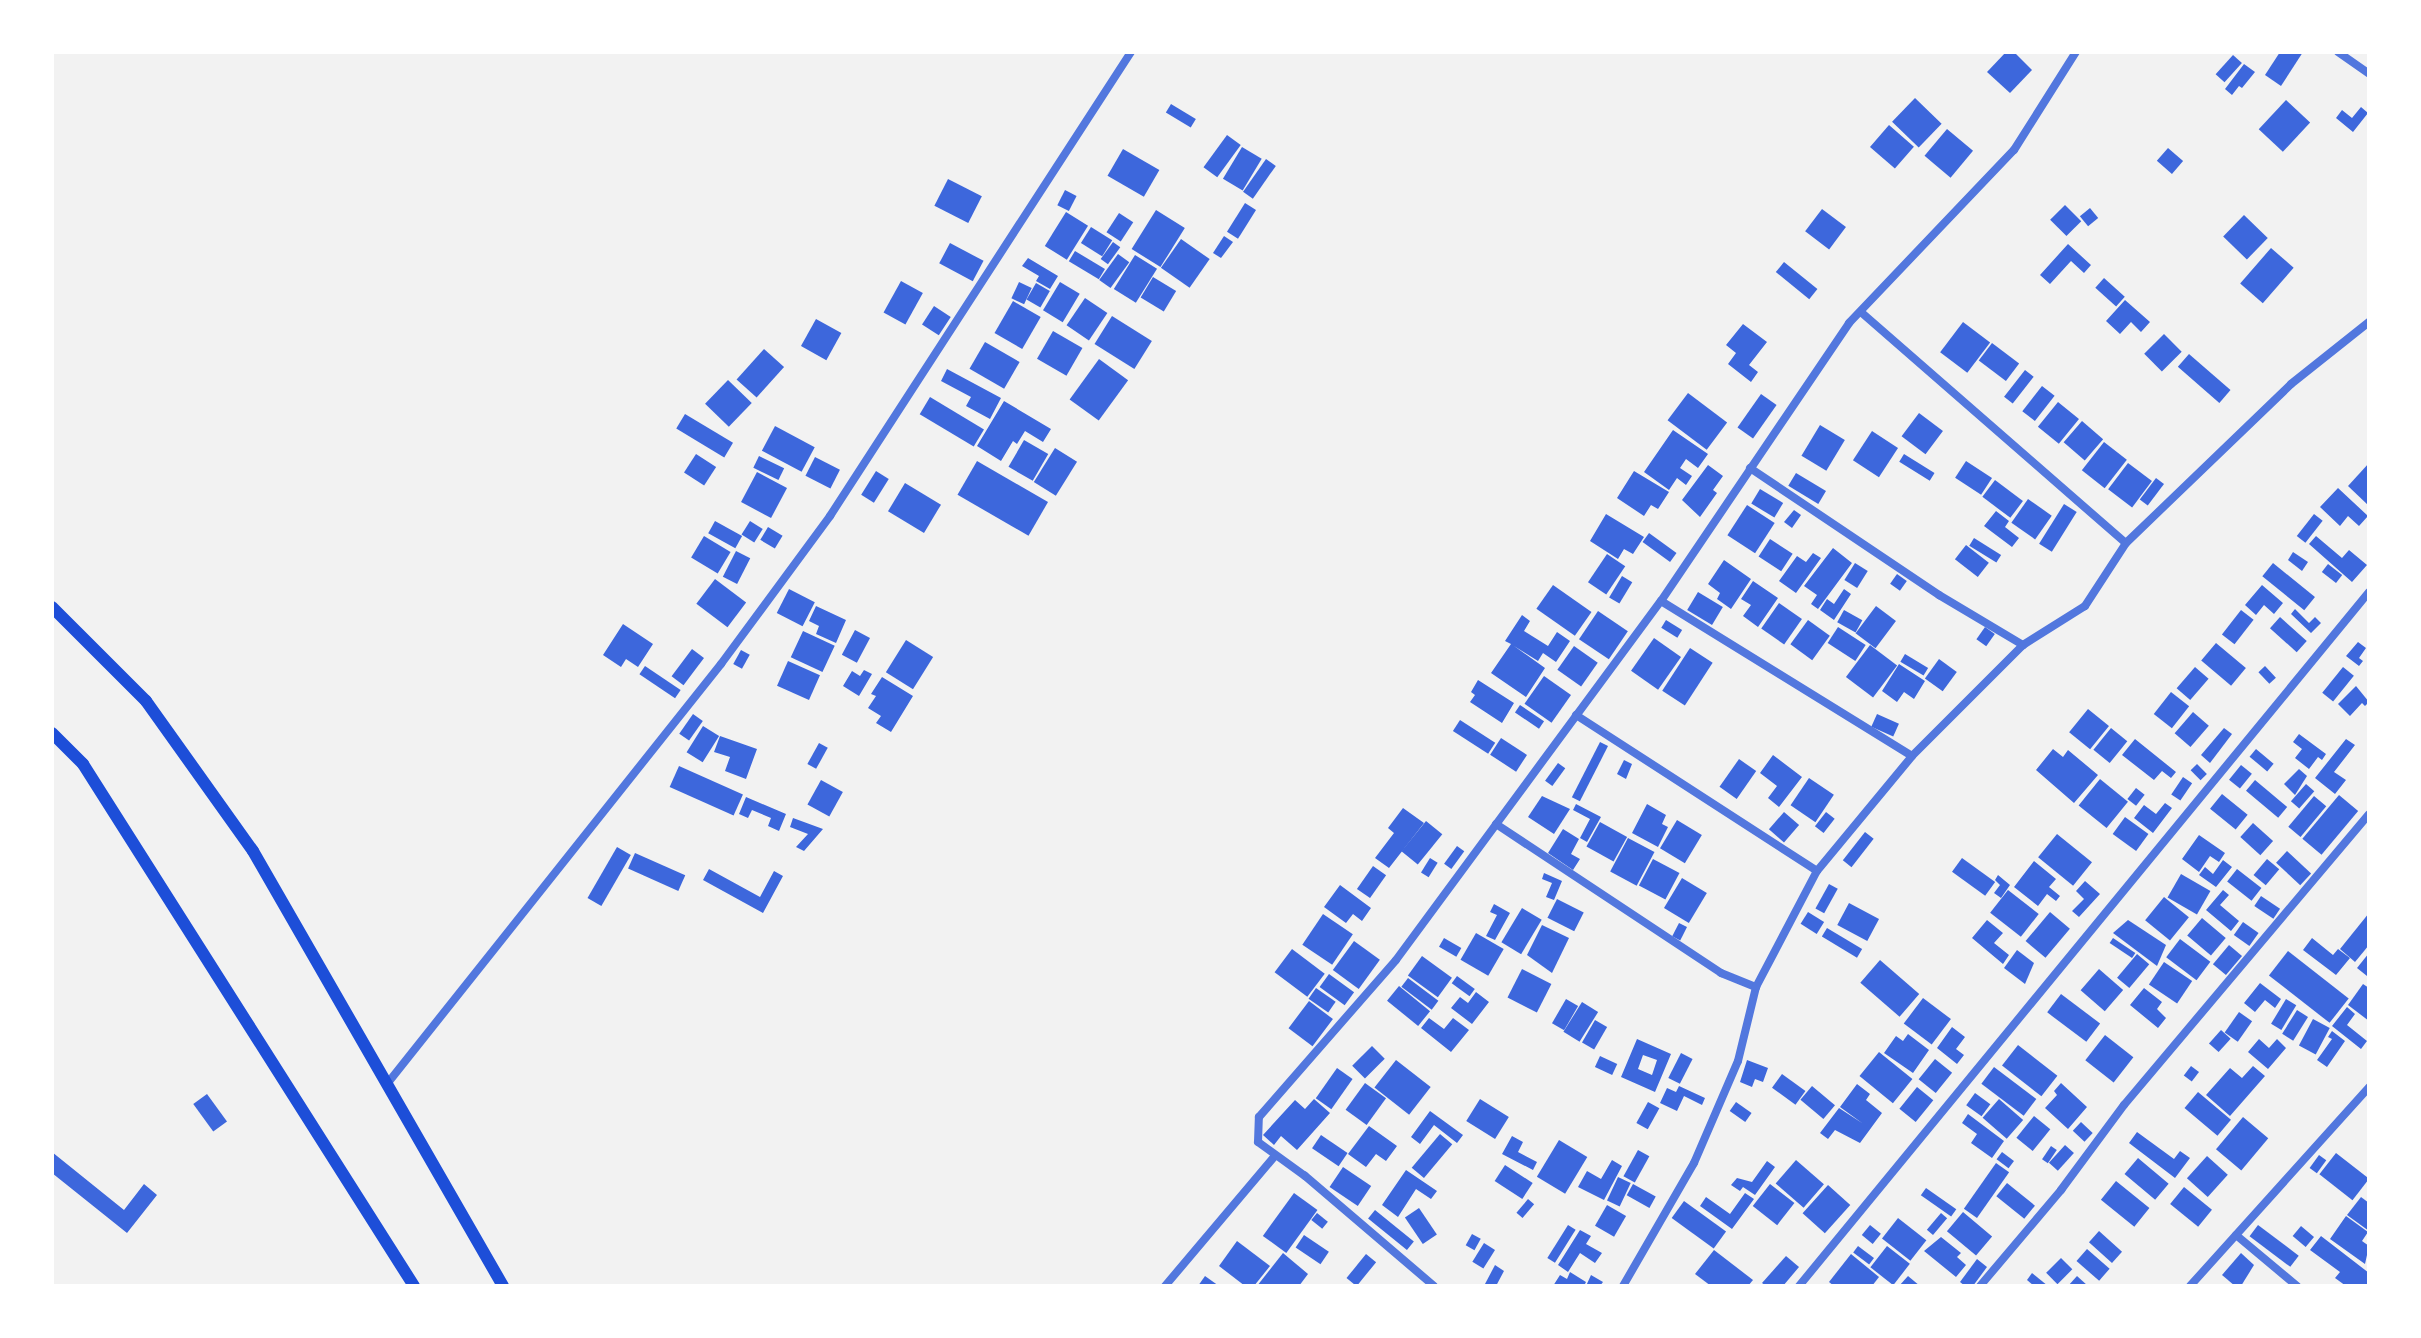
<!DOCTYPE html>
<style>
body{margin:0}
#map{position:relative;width:2421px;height:1338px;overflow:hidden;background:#f2f2f2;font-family:"Crimson Pro",serif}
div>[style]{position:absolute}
.building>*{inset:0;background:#3d67dc;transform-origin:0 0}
.minor>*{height:8px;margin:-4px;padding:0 4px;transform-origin:4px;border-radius:4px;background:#5277de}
.secondary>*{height:12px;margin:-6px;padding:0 6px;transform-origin:6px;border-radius:6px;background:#1d4ed8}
span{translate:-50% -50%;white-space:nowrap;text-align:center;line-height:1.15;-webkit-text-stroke:8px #fff;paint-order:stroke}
.frame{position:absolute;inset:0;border:54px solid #fff;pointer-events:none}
</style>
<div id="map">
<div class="building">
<i style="clip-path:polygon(2006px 52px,2014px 52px,2032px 70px,2010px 93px,1987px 72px)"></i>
<i style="clip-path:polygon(2280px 52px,2303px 52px,2281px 86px,2265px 75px)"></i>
<i style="left:2233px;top:55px;width:12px;height:26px;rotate:42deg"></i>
<i style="clip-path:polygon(2244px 64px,2255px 72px,2242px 88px,2239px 86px,2232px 95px,2225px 89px)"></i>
<i style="left:1915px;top:98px;width:37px;height:33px;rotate:44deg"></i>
<i style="left:2286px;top:100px;width:33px;height:40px;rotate:43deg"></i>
<i style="left:1171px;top:104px;width:29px;height:10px;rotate:31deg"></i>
<i style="clip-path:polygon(2361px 107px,2368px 113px,2353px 132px,2336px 118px,2342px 110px,2352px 118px)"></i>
<i style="left:1889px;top:125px;width:33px;height:29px;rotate:41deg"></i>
<i style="left:1947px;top:129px;width:34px;height:35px;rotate:40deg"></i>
<i style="left:1227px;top:135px;width:17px;height:40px;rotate:36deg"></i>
<i style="left:1242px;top:147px;width:23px;height:37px;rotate:31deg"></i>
<i style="left:2168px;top:148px;width:20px;height:17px;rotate:41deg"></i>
<i style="left:1123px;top:149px;width:42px;height:31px;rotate:30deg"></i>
<i style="left:1266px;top:159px;width:12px;height:40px;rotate:35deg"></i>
<i style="left:948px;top:179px;width:38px;height:30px;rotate:27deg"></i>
<i style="left:1065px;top:190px;width:13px;height:17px;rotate:27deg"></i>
<i style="left:1245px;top:203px;width:13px;height:34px;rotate:32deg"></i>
<i style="left:2065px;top:205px;width:23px;height:21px;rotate:45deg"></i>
<i style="left:2090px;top:208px;width:13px;height:13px;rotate:51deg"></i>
<i style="left:1822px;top:209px;width:30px;height:28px;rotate:37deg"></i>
<i style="left:1156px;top:210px;width:34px;height:46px;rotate:32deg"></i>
<i style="left:1066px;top:212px;width:26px;height:40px;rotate:32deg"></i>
<i style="left:1119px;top:213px;width:17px;height:23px;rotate:33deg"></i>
<i style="left:2244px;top:215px;width:33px;height:30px;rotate:44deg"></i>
<i style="left:1091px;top:227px;width:25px;height:19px;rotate:32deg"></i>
<i style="clip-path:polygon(1224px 236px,1233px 242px,1221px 258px,1213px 253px)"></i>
<i style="left:1181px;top:239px;width:35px;height:35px;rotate:35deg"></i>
<i style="left:1113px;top:242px;width:9px;height:21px;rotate:36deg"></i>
<i style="left:950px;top:243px;width:38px;height:23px;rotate:28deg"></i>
<i style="clip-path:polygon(2068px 244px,2091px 265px,2084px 273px,2071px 261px,2050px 284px,2040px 275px)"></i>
<i style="left:2271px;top:248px;width:30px;height:47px;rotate:41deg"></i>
<i style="left:1075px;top:251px;width:35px;height:12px;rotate:31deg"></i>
<i style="left:1118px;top:254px;width:14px;height:32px;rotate:36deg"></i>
<i style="left:1135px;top:255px;width:26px;height:40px;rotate:32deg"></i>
<i style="clip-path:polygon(1028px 258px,1058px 276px,1050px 289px,1036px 281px,1039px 276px,1022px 266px)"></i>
<i style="left:1784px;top:262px;width:43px;height:13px;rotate:39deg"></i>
<i style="left:1153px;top:277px;width:27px;height:24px;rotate:31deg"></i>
<i style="left:2104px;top:278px;width:28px;height:13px;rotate:42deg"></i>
<i style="left:901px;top:281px;width:25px;height:36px;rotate:29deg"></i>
<i style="left:1019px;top:282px;width:14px;height:18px;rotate:25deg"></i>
<i style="left:1060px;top:282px;width:23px;height:33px;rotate:31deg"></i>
<i style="left:1036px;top:283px;width:16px;height:19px;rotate:30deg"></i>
<i style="left:1085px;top:298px;width:27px;height:33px;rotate:34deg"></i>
<i style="clip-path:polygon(2125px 300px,2150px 322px,2141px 332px,2131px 322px,2120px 334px,2106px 321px)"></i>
<i style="left:1013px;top:301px;width:32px;height:37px;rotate:30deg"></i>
<i style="left:934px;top:306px;width:20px;height:22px;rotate:33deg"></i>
<i style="left:1112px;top:316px;width:47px;height:33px;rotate:32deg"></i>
<i style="left:816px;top:319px;width:29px;height:31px;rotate:29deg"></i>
<i style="left:1963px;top:322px;width:34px;height:38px;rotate:37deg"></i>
<i style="clip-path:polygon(1743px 324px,1767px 342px,1749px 365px,1758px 372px,1751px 382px,1728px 364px,1736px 353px,1726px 345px)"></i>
<i style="left:1053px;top:331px;width:34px;height:32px;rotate:30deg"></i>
<i style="left:2164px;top:334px;width:25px;height:28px;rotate:45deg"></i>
<i style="left:985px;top:342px;width:40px;height:31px;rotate:30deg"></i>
<i style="left:1992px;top:343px;width:34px;height:22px;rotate:37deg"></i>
<i style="left:764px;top:349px;width:27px;height:41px;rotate:42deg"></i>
<i style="left:2189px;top:354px;width:55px;height:17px;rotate:41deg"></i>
<i style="left:1099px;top:359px;width:36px;height:50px;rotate:36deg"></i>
<i style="clip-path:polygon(947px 369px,1001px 398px,990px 419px,966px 406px,971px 397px,941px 381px)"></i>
<i style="left:2025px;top:370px;width:11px;height:34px;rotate:38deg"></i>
<i style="left:728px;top:380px;width:33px;height:33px;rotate:44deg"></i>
<i style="left:2042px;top:386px;width:16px;height:32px;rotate:38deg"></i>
<i style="left:1688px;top:393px;width:49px;height:34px;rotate:37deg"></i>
<i style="left:1761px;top:394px;width:19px;height:41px;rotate:35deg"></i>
<i style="left:930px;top:397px;width:63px;height:20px;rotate:31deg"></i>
<i style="clip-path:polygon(1004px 401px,1051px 429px,1043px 442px,1025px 431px,1017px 444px,1013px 441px,1001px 461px,977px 446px)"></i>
<i style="left:2058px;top:402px;width:27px;height:32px;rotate:39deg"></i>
<i style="left:1919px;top:413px;width:30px;height:29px;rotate:37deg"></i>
<i style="left:685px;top:414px;width:56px;height:17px;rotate:31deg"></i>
<i style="left:2082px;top:421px;width:28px;height:28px;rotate:41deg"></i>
<i style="left:1820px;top:425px;width:29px;height:36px;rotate:31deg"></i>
<i style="left:775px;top:426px;width:45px;height:28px;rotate:28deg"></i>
<i style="clip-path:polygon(1673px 430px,1708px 454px,1698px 468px,1686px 459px,1680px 468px,1692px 476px,1686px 485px,1677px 478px,1669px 490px,1644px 472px)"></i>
<i style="left:1872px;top:431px;width:31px;height:35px;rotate:33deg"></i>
<i style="left:1024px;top:440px;width:28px;height:31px;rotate:30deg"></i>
<i style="left:2104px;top:442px;width:29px;height:36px;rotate:38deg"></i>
<i style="left:1055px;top:448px;width:26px;height:40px;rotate:32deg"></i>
<i style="left:696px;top:454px;width:24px;height:22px;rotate:33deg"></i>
<i style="left:1904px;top:454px;width:36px;height:9px;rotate:32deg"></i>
<i style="left:759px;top:456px;width:28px;height:13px;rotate:26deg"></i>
<i style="left:815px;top:457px;width:28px;height:21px;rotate:27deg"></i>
<i style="left:977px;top:461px;width:82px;height:39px;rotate:30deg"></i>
<i style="left:1966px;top:461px;width:31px;height:20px;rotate:33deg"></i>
<i style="left:2128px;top:463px;width:30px;height:33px;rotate:37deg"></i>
<i style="clip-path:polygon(2369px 463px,2369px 506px,2348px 486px)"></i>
<i style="clip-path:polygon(1708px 465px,1723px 476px,1713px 490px,1717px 493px,1700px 517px,1682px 500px)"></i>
<i style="left:876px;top:471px;width:15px;height:28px;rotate:32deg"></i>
<i style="clip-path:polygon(1634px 471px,1669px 492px,1658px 509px,1651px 505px,1644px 516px,1617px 498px)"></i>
<i style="left:757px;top:472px;width:34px;height:34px;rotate:28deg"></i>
<i style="left:1796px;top:473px;width:35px;height:15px;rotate:31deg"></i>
<i style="left:2156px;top:478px;width:10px;height:27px;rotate:37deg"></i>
<i style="left:1995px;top:480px;width:35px;height:21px;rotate:37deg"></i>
<i style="left:905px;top:483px;width:42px;height:33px;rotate:31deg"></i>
<i style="clip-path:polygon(2338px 488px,2368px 516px,2359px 526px,2348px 516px,2340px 526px,2320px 507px)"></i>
<i style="left:1760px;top:489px;width:27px;height:17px;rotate:31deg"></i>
<i style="left:2028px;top:499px;width:29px;height:29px;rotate:35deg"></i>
<i style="left:2064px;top:504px;width:15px;height:47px;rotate:32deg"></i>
<i style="left:1747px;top:505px;width:33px;height:36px;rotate:33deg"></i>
<i style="clip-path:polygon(1794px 510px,1801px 515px,1792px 528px,1784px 522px)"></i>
<i style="clip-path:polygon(1996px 511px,2009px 521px,2005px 527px,2019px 538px,2012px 547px,1984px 526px)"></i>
<i style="clip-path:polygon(1606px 514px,1644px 537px,1633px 554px,1624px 549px,1618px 559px,1590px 541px)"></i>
<i style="left:2314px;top:514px;width:11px;height:28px;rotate:38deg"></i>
<i style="left:715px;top:521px;width:31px;height:14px;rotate:29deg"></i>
<i style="left:750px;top:521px;width:15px;height:16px;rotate:32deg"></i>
<i style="left:768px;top:527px;width:17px;height:15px;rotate:31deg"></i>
<i style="left:1649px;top:533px;width:34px;height:11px;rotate:36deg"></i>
<i style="left:704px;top:536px;width:31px;height:25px;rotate:31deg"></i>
<i style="clip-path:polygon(2316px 536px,2342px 558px,2349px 550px,2367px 565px,2352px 582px,2309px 544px)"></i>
<i style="left:1974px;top:538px;width:32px;height:9px;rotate:32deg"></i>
<i style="left:1770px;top:539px;width:27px;height:21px;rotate:33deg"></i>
<i style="left:1966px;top:545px;width:29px;height:18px;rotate:38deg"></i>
<i style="clip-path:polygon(1833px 548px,1852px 563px,1818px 609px,1811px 604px,1817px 595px,1804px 586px)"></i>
<i style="left:736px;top:551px;width:16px;height:29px;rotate:27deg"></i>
<i style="clip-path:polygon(2293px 552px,2308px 562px,2302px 571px,2288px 560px)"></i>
<i style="clip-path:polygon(1813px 553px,1821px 558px,1796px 593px,1779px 581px,1797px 556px,1806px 562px)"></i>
<i style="left:1607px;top:554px;width:22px;height:34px;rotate:34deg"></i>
<i style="clip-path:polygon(1724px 560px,1751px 579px,1731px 609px,1717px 599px,1720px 593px,1708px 584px)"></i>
<i style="left:1855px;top:563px;width:15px;height:20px;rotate:32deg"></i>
<i style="left:2273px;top:563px;width:54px;height:17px;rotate:39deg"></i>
<i style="left:2328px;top:564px;width:18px;height:10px;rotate:38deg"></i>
<i style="left:1897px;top:574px;width:12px;height:12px;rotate:35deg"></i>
<i style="left:1622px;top:576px;width:12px;height:25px;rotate:31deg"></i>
<i style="left:715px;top:579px;width:39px;height:31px;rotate:37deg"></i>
<i style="clip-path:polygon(1753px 581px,1778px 598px,1758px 627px,1743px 616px,1751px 605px,1741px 599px)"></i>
<i style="left:1553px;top:585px;width:47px;height:29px;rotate:35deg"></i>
<i style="clip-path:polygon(2262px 585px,2283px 603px,2274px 614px,2264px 605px,2256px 615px,2245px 605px)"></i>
<i style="left:789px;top:589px;width:29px;height:27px;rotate:27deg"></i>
<i style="clip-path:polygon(1844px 589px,1851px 594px,1834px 620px,1820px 610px,1827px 599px,1834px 604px)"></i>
<i style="left:1698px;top:592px;width:29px;height:21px;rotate:31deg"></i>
<i style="left:1779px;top:603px;width:28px;height:31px;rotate:35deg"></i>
<i style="clip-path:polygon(816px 606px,846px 620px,836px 643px,816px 634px,819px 626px,809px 621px)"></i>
<i style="left:1876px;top:606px;width:25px;height:34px;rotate:37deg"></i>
<i style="clip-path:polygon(2295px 609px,2309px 623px,2315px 617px,2321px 623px,2311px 633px,2291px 614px)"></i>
<i style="left:1844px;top:610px;width:21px;height:14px;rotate:29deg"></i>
<i style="left:2241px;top:610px;width:16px;height:31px;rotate:38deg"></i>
<i style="left:1598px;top:611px;width:36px;height:34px;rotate:34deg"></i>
<i style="clip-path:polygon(1522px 615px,1530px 621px,1524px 631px,1548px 646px,1557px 632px,1570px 641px,1556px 662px,1543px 653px,1538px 661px,1514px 646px,1545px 668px,1526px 697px,1491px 673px,1511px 644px,1505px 641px)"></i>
<i style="left:2280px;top:617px;width:36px;height:15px;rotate:42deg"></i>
<i style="left:1666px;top:620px;width:19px;height:9px;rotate:32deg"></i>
<i style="left:1808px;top:620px;width:27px;height:30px;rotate:36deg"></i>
<i style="clip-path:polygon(623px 624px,653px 644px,638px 667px,626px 659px,621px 667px,603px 655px)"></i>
<i style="left:1838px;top:627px;width:33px;height:19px;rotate:33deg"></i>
<i style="left:1985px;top:627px;width:12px;height:15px;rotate:35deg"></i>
<i style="left:855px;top:630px;width:17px;height:28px;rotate:28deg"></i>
<i style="left:803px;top:631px;width:35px;height:29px;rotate:25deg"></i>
<i style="left:1654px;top:638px;width:33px;height:40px;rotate:35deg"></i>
<i style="left:906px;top:640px;width:32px;height:38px;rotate:32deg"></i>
<i style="clip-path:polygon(2358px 642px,2366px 648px,2359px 658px,2363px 661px,2359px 666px,2346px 656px)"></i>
<i style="left:2216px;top:643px;width:39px;height:23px;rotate:40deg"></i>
<i style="left:1870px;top:645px;width:34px;height:40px;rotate:37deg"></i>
<i style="left:1574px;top:646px;width:29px;height:29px;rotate:35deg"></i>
<i style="left:1690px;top:648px;width:27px;height:51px;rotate:33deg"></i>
<i style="left:692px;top:649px;width:15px;height:34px;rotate:37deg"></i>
<i style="left:741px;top:650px;width:10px;height:16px;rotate:29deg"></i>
<i style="left:1905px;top:654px;width:27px;height:9px;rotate:31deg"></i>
<i style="left:1939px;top:659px;width:22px;height:24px;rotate:36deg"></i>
<i style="left:788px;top:661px;width:35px;height:27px;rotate:24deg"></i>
<i style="clip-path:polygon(1899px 664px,1925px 681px,1914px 699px,1904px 692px,1897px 702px,1882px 691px)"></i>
<i style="left:645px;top:666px;width:43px;height:10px;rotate:34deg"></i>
<i style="left:2265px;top:666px;width:16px;height:9px;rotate:47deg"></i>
<i style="left:2195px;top:667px;width:18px;height:28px;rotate:41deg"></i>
<i style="left:2343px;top:667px;width:14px;height:33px;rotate:39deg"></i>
<i style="clip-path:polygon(864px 670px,872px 674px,859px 696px,843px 686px,852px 671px,860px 676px)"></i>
<i style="left:1544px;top:676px;width:33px;height:34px;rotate:35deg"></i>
<i style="clip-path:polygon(882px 677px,913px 696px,891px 732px,876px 723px,881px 716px,868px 708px,876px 696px,871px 694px)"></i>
<i style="clip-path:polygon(1478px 680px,1514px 703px,1502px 723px,1470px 702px,1475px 695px,1471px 692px)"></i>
<i style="clip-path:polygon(2356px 686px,2369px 702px,2365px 706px,2362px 703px,2350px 716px,2338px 704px)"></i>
<i style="left:2171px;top:692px;width:23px;height:28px;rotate:38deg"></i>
<i style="left:1520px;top:705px;width:29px;height:9px;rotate:34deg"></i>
<i style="left:2088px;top:709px;width:27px;height:30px;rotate:39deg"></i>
<i style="left:2193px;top:712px;width:21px;height:28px;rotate:41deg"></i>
<i style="left:693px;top:714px;width:12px;height:24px;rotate:35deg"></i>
<i style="left:1877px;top:714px;width:24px;height:14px;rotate:24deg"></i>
<i style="left:1460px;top:720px;width:42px;height:13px;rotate:33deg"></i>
<i style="left:703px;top:726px;width:19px;height:31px;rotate:32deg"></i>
<i style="left:2111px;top:728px;width:21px;height:28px;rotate:39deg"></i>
<i style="clip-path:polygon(2224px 728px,2232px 734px,2210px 763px,2201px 755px)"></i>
<i style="clip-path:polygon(2299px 734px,2326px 754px,2322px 760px,2318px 757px,2309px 769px,2295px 758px,2302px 749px,2293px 742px)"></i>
<i style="clip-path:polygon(720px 736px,757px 749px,746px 779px,725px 771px,730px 757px,714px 752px)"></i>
<i style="left:1501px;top:738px;width:31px;height:20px;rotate:33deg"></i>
<i style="clip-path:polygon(2135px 739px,2176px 772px,2171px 778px,2162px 771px,2154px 780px,2122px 755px)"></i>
<i style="clip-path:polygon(2346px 739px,2355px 745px,2334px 772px,2346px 780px,2335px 794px,2315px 778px)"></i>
<i style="left:1600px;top:742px;width:9px;height:62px;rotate:27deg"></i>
<i style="left:819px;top:743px;width:10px;height:24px;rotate:29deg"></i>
<i style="clip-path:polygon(2053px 749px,2063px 757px,2068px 750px,2098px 775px,2074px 803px,2036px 770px)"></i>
<i style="left:2256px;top:749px;width:23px;height:10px;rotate:40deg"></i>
<i style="clip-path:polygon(1773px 755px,1802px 777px,1779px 807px,1768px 798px,1777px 786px,1760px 773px)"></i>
<i style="left:1739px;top:759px;width:21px;height:34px;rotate:35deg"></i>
<i style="clip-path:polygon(1624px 760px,1632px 764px,1626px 779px,1617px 774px)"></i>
<i style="left:1558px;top:763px;width:9px;height:22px;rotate:36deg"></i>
<i style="left:2197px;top:764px;width:14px;height:9px;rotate:45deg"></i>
<i style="left:2241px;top:765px;width:14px;height:19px;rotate:39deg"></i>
<i style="left:679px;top:766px;width:70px;height:23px;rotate:24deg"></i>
<i style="clip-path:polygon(2299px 769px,2307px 776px,2295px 795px,2284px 784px)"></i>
<i style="left:2183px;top:777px;width:11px;height:21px;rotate:34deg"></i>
<i style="left:1809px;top:778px;width:30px;height:33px;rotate:34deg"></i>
<i style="left:2100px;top:779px;width:36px;height:34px;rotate:39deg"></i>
<i style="left:821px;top:780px;width:25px;height:28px;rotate:29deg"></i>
<i style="left:2255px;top:780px;width:42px;height:14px;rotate:40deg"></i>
<i style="left:2306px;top:784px;width:11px;height:23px;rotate:41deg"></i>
<i style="left:2136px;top:788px;width:11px;height:14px;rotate:38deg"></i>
<i style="left:2222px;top:794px;width:33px;height:19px;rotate:39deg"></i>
<i style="left:2339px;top:795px;width:25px;height:57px;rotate:40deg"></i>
<i style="clip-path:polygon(1542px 796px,1570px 809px,1554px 834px,1528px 817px)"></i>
<i style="left:2314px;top:796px;width:16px;height:40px;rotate:40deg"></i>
<i style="clip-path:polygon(746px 797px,786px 814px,779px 831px,768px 826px,771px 818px,752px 810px,748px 818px,739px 814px)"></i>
<i style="clip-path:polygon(2165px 803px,2172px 808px,2153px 833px,2134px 818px,2144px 805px,2156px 814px)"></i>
<i style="clip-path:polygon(1576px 804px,1601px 817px,1587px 842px,1580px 838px,1590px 819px,1573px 810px)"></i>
<i style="clip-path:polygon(1647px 804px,1666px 815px,1662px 824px,1668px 827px,1658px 847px,1632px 833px)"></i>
<i style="clip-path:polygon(1403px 808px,1424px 823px,1389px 868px,1375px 858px,1394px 833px,1388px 828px)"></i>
<i style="left:1784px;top:812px;width:20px;height:23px;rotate:41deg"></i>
<i style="left:1826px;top:812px;width:11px;height:18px;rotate:38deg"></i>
<i style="left:2125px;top:817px;width:29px;height:21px;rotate:36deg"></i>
<i style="clip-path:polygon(793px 818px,823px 829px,804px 851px,796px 847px,808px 834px,790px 827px)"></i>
<i style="left:1677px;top:820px;width:29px;height:33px;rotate:31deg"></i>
<i style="left:1426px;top:821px;width:21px;height:39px;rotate:39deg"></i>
<i style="left:1600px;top:822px;width:31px;height:28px;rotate:29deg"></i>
<i style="left:2253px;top:823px;width:27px;height:19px;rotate:42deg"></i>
<i style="clip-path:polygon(1563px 829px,1579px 839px,1571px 854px,1580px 859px,1573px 870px,1548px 853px)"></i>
<i style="left:1865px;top:832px;width:11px;height:36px;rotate:38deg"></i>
<i style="left:2057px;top:834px;width:45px;height:30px;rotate:39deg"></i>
<i style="clip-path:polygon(2199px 835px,2225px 853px,2219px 862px,2210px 856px,2199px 872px,2182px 859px)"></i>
<i style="left:1628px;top:838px;width:30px;height:38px;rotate:28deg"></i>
<i style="left:1457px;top:846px;width:9px;height:22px;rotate:36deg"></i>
<i style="left:617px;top:847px;width:16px;height:59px;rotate:30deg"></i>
<i style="left:2287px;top:851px;width:33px;height:16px;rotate:43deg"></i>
<i style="left:635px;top:853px;width:55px;height:17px;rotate:24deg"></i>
<i style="left:1430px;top:858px;width:9px;height:17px;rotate:32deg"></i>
<i style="left:1962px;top:858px;width:41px;height:17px;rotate:36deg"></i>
<i style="left:1653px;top:859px;width:30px;height:30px;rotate:28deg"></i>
<i style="left:2267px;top:859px;width:16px;height:21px;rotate:40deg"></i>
<i style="clip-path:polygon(2223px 860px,2232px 867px,2216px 887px,2199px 875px,2205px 867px,2213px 874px)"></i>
<i style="clip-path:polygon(2034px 861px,2056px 879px,2049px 887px,2060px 896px,2056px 901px,2047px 894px,2038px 906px,2014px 887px)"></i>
<i style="left:1373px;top:866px;width:16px;height:28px;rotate:35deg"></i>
<i style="clip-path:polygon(709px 869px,760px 897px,774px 871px,783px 876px,763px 913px,703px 880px)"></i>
<i style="left:2237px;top:869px;width:31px;height:16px;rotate:38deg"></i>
<i style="clip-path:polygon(1544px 873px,1562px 881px,1554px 900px,1546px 897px,1552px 883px,1542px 879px)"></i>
<i style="left:2181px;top:874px;width:34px;height:27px;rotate:30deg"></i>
<i style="clip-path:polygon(1998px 875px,2010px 885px,2001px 898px,1994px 893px,2000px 885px,1995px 880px)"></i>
<i style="left:1682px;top:878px;width:29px;height:35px;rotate:31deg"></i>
<i style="clip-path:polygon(2085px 881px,2100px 894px,2079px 917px,2072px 911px,2084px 899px,2076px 891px)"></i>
<i style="left:1829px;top:884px;width:10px;height:28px;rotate:29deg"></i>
<i style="clip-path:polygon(1340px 885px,1371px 908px,1362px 921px,1353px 914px,1346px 923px,1324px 907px)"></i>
<i style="left:2008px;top:890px;width:39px;height:29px;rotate:38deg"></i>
<i style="clip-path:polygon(2223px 890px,2229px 895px,2220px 905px,2239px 921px,2231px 931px,2206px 910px)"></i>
<i style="left:2261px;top:896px;width:23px;height:12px;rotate:34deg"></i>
<i style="left:2164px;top:897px;width:32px;height:30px;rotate:39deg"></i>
<i style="left:1557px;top:899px;width:30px;height:21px;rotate:27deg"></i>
<i style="left:1849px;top:903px;width:34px;height:25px;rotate:28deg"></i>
<i style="clip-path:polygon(1494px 904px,1510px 913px,1495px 940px,1486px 936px,1497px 915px,1490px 912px)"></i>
<i style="left:1522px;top:908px;width:23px;height:40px;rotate:31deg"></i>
<i style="left:1808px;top:912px;width:19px;height:14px;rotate:32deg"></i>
<i style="left:2050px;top:912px;width:26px;height:38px;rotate:40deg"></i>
<i style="clip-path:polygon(2369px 913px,2369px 945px,2355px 962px,2340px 949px)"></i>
<i style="left:1323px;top:914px;width:36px;height:37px;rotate:34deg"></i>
<i style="left:2202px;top:918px;width:31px;height:23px;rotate:40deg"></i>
<i style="clip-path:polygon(1987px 920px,2003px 933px,1994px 943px,2009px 955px,2003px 964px,1972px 938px)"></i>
<i style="clip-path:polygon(2128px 920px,2166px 945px,2157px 966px,2113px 933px)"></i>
<i style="left:2243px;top:922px;width:19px;height:16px;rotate:35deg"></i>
<i style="left:1679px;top:923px;width:9px;height:15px;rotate:27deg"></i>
<i style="clip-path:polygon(1542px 925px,1569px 938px,1552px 973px,1527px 955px)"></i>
<i style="left:1827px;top:928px;width:41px;height:10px;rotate:31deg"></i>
<i style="left:1476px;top:933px;width:32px;height:31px;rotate:30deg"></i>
<i style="left:1444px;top:938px;width:20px;height:10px;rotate:30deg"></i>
<i style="left:2113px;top:938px;width:27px;height:6px;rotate:34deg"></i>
<i style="clip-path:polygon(2312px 938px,2333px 955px,2338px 949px,2350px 958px,2336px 975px,2303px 950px)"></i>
<i style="left:2180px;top:939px;width:38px;height:23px;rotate:37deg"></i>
<i style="left:1354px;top:941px;width:32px;height:36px;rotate:36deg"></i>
<i style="left:2229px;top:945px;width:17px;height:25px;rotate:40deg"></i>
<i style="left:1292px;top:949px;width:41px;height:29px;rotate:37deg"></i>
<i style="clip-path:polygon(2017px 950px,2034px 963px,2025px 984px,2004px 968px)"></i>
<i style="left:2288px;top:951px;width:77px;height:31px;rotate:38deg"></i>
<i style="clip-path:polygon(2369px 953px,2369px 973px,2367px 976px,2357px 968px)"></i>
<i style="left:2137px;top:954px;width:16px;height:31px;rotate:40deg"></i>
<i style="left:1422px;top:956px;width:37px;height:24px;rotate:36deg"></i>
<i style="left:1880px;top:960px;width:52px;height:30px;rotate:41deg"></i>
<i style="left:2164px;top:962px;width:34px;height:27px;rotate:34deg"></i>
<i style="left:1522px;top:969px;width:33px;height:32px;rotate:27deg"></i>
<i style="left:2099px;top:969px;width:32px;height:28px;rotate:41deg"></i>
<i style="left:1329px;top:974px;width:31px;height:16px;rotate:36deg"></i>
<i style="left:1457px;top:976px;width:22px;height:9px;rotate:36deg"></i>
<i style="left:1408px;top:978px;width:38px;height:11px;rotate:37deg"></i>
<i style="clip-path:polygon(2260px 983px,2281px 999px,2275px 1008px,2265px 1000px,2255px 1012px,2244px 1003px)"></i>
<i style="clip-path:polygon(2363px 984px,2369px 988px,2369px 1021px,2348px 1005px)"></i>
<i style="left:1399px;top:986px;width:40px;height:19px;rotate:39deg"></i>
<i style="left:1316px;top:988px;width:24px;height:13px;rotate:35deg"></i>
<i style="clip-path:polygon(2144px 988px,2162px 1002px,2157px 1009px,2166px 1018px,2158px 1028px,2130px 1005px)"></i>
<i style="clip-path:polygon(1476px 992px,1489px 1002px,1472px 1024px,1451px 1008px,1460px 997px,1468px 1003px)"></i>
<i style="left:2061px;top:994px;width:49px;height:23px;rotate:37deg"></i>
<i style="left:1923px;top:998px;width:35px;height:32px;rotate:37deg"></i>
<i style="left:1566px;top:999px;width:14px;height:28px;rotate:30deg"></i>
<i style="left:2286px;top:999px;width:12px;height:29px;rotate:31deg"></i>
<i style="left:1309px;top:1001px;width:30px;height:34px;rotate:37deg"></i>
<i style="left:1582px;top:1002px;width:19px;height:35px;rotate:32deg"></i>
<i style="clip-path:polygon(2347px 1007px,2355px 1014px,2347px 1025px,2367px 1041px,2361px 1049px,2332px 1026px)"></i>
<i style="left:2297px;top:1010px;width:13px;height:28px;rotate:32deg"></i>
<i style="left:2239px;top:1012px;width:16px;height:25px;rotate:35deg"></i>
<i style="clip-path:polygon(1429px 1018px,1444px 1029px,1453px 1018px,1469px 1030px,1451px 1052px,1421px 1028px)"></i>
<i style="left:2313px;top:1019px;width:19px;height:30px;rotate:28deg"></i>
<i style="left:1595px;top:1020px;width:14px;height:26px;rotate:30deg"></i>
<i style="clip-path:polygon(1952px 1027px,1965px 1037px,1956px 1049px,1964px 1055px,1957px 1064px,1937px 1048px)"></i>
<i style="left:2221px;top:1030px;width:13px;height:18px;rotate:42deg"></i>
<i style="clip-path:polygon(2332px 1031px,2345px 1041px,2327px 1067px,2317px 1060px,2332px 1039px,2328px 1037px)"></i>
<i style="clip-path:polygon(1908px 1034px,1929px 1050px,1913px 1073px,1884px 1053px,1896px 1036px,1903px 1041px)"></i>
<i style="left:2105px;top:1035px;width:36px;height:32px;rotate:38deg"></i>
<i style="clip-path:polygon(evenodd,1637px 1039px,1671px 1054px,1655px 1092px,1621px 1077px,1637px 1039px,1643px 1055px,1657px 1060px,1652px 1075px,1638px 1069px,1643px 1055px)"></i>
<i style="clip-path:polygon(2259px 1039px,2269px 1048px,2277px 1039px,2286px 1048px,2268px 1069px,2248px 1052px)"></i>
<i style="left:2018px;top:1045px;width:50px;height:26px;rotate:38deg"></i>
<i style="left:1372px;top:1046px;width:18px;height:28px;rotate:45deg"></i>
<i style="left:1879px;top:1052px;width:43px;height:31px;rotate:39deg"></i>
<i style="left:1681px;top:1053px;width:13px;height:28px;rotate:27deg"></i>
<i style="left:1600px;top:1056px;width:19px;height:12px;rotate:25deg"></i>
<i style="left:1935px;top:1059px;width:22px;height:26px;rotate:39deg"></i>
<i style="left:1396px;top:1060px;width:44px;height:35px;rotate:38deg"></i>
<i style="clip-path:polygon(1747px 1060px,1768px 1068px,1763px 1082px,1755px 1079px,1752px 1087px,1740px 1082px)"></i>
<i style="left:2191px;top:1066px;width:10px;height:12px;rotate:37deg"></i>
<i style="clip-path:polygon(2253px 1066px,2265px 1076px,2230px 1116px,2206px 1095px,2230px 1068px,2242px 1078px)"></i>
<i style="left:1994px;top:1067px;width:53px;height:21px;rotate:37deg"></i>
<i style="left:1337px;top:1068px;width:19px;height:37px;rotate:35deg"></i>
<i style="left:1782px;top:1074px;width:29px;height:17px;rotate:36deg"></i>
<i style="left:1365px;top:1083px;width:26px;height:33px;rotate:36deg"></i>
<i style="clip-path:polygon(2061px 1083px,2087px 1107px,2068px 1129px,2045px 1108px,2057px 1095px,2054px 1091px)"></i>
<i style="clip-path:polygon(1857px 1084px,1870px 1094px,1866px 1100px,1882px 1113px,1860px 1143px,1835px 1130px,1828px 1139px,1820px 1133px,1839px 1108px,1862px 1123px,1840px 1107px)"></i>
<i style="clip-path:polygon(1679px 1086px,1705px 1098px,1702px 1105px,1684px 1096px,1677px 1111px,1660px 1103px,1667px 1088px,1676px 1092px)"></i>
<i style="left:1812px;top:1086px;width:30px;height:18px;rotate:40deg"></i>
<i style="left:1917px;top:1087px;width:21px;height:28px;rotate:39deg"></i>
<i style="left:2198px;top:1092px;width:43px;height:21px;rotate:40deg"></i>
<i style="left:1975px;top:1093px;width:19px;height:15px;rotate:36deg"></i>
<i style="left:207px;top:1094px;width:34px;height:17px;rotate:54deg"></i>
<i style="clip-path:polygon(1314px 1099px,1330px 1113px,1297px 1150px,1281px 1136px,1274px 1145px,1263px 1135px,1295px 1100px,1305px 1109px)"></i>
<i style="left:1480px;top:1099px;width:34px;height:26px;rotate:32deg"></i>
<i style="left:1999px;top:1099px;width:32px;height:25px;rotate:41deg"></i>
<i style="left:1648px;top:1102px;width:13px;height:24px;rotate:29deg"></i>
<i style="left:1736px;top:1102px;width:19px;height:11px;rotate:35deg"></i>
<i style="clip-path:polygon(1430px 1111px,1463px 1135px,1457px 1143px,1434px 1125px,1420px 1144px,1411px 1137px)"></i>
<i style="clip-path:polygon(1968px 1114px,2004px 1141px,1992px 1158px,1971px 1143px,1977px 1134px,1962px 1123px)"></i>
<i style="left:2034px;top:1116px;width:21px;height:28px;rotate:39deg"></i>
<i style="left:2243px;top:1117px;width:33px;height:42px;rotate:40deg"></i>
<i style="left:2081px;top:1122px;width:16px;height:12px;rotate:43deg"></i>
<i style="clip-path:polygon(1369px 1126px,1397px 1146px,1386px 1161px,1376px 1154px,1366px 1167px,1348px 1154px)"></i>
<i style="clip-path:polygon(2137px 1132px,2174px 1159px,2180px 1151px,2190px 1158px,2175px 1178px,2129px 1143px)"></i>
<i style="left:1440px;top:1134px;width:16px;height:44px;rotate:40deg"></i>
<i style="left:1321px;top:1135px;width:32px;height:16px;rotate:34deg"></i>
<i style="clip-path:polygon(1512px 1136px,1523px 1142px,1518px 1152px,1537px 1162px,1533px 1170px,1502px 1154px)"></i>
<i style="left:1559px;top:1140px;width:33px;height:43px;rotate:31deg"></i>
<i style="left:2065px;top:1145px;width:12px;height:24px;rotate:42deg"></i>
<i style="left:2051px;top:1146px;width:7px;height:16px;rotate:34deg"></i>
<i style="left:1638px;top:1150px;width:13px;height:30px;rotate:29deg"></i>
<i style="clip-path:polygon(52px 1152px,124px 1210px,144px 1184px,157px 1195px,127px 1233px,52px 1173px)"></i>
<i style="left:2002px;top:1152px;width:15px;height:9px;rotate:37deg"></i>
<i style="left:2336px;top:1153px;width:42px;height:27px;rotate:38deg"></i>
<i style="left:2319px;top:1155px;width:9px;height:16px;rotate:36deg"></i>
<i style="left:2207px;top:1156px;width:28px;height:30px;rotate:42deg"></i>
<i style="left:2138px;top:1158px;width:40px;height:21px;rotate:40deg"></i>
<i style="clip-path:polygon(1612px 1160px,1622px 1166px,1604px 1200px,1578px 1187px,1587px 1171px,1601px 1179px)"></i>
<i style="left:1796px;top:1160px;width:37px;height:31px;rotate:41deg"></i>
<i style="clip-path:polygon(1767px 1161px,1775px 1167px,1755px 1195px,1743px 1187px,1740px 1191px,1731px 1185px,1737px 1178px,1752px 1182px)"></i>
<i style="left:1996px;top:1163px;width:16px;height:56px;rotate:35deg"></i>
<i style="left:1505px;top:1165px;width:33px;height:19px;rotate:33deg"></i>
<i style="left:1343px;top:1167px;width:34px;height:24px;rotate:34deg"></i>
<i style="clip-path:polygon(1406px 1170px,1437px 1191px,1431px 1199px,1416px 1189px,1398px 1217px,1382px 1205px)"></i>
<i style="left:1618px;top:1177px;width:14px;height:26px;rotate:25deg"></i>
<i style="left:2116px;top:1181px;width:43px;height:24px;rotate:39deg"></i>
<i style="left:2007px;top:1183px;width:36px;height:17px;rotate:39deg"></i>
<i style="left:1633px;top:1184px;width:26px;height:13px;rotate:29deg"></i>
<i style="left:1770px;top:1184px;width:31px;height:28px;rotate:38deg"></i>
<i style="left:1828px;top:1185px;width:30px;height:38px;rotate:42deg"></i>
<i style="left:2184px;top:1187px;width:36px;height:22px;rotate:39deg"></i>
<i style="left:1926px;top:1188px;width:37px;height:9px;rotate:35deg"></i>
<i style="left:1294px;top:1193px;width:29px;height:53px;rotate:36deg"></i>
<i style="clip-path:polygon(1745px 1193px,1754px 1199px,1732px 1229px,1700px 1206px,1706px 1197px,1730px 1214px)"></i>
<i style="clip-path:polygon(2361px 1197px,2369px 1203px,2369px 1231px,2347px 1215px)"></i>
<i style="left:1528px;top:1199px;width:8px;height:18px;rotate:40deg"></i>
<i style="left:1684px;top:1201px;width:52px;height:21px;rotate:36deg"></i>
<i style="left:1607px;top:1205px;width:22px;height:24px;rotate:30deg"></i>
<i style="left:1419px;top:1208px;width:32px;height:17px;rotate:56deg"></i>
<i style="left:1375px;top:1210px;width:50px;height:11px;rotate:39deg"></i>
<i style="left:1963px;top:1212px;width:38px;height:25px;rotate:40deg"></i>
<i style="left:1317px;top:1213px;width:14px;height:9px;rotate:39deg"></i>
<i style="left:1941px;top:1213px;width:8px;height:22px;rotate:40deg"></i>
<i style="clip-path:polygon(2346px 1216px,2368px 1232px,2362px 1241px,2369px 1246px,2365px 1264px,2330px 1239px)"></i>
<i style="left:1898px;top:1218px;width:36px;height:26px;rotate:38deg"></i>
<i style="left:1568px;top:1225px;width:9px;height:39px;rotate:32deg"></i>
<i style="left:1870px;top:1225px;width:14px;height:13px;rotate:39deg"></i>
<i style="left:2258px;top:1225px;width:51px;height:14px;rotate:37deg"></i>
<i style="left:2301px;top:1226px;width:17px;height:13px;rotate:40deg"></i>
<i style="clip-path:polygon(1580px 1230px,1591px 1236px,1586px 1244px,1602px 1253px,1595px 1263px,1580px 1253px,1568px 1272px,1558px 1265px)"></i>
<i style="left:2099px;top:1231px;width:31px;height:15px;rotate:42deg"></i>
<i style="left:1472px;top:1234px;width:10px;height:13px;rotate:29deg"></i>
<i style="left:1304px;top:1235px;width:30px;height:15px;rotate:34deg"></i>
<i style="clip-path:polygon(2321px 1236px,2369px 1273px,2367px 1286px,2346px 1286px,2335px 1278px,2340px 1272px,2310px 1250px)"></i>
<i style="clip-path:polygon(1941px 1237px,1961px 1253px,1957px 1257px,1966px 1265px,1956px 1277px,1924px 1251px)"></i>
<i style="clip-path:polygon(1237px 1241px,1270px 1266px,1254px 1286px,1245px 1286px,1219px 1266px)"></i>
<i style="left:1484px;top:1243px;width:13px;height:22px;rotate:32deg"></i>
<i style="left:1858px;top:1246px;width:20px;height:8px;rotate:37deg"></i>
<i style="left:1887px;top:1246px;width:29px;height:27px;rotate:38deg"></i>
<i style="left:2087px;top:1249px;width:30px;height:16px;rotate:41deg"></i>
<i style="clip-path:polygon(1714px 1250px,1753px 1280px,1748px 1286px,1711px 1286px,1695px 1274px)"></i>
<i style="clip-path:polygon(1283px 1253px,1308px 1274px,1299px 1286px,1257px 1286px)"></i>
<i style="clip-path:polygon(2241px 1253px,2254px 1265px,2241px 1286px,2235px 1286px,2222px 1275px)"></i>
<i style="left:1366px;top:1254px;width:13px;height:31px;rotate:39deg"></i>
<i style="clip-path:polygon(1851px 1254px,1879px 1277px,1872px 1286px,1834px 1286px,1829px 1282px)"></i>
<i style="clip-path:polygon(1786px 1256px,1799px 1267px,1783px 1286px,1766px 1286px,1762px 1283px)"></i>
<i style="left:2061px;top:1258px;width:16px;height:21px;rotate:45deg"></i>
<i style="clip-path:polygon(1977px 1259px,1987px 1267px,1973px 1286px,1965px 1286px,1960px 1282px)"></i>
<i style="clip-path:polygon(1495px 1265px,1504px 1271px,1496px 1286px,1488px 1286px,1485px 1284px)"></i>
<i style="clip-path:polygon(1570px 1272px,1586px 1282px,1584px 1286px,1553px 1286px,1560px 1275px,1567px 1279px)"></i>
<i style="clip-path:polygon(2032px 1273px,2048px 1286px,2034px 1286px,2027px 1280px)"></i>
<i style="clip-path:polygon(1591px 1275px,1603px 1282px,1600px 1286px,1586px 1286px)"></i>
<i style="clip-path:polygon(1205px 1276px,1219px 1286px,1198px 1286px)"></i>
<i style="clip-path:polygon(1908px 1276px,1920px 1286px,1899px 1286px)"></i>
<i style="clip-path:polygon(2077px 1276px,2088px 1286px,2068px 1286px)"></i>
</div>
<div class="minor">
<i style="left:2338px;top:52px;width:38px;rotate:35deg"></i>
<i style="left:1862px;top:313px;width:350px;rotate:41.1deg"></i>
<i style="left:1750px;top:468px;width:228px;rotate:33.9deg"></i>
<i style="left:1939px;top:595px;width:98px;rotate:30.8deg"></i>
<i style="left:1661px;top:601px;width:295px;rotate:31.7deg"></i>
<i style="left:1576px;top:715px;width:287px;rotate:32.9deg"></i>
<i style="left:1496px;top:824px;width:270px;rotate:33.5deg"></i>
<i style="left:1721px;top:973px;width:38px;rotate:22deg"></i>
<i style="left:387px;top:1084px;width:537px;rotate:-51.51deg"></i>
<i style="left:721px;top:664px;width:184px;rotate:-53.6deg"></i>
<i style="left:830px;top:516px;width:553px;rotate:-57.03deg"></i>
<i style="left:2236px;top:1235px;width:80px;rotate:39.9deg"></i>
<i style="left:1165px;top:1286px;width:170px;rotate:-49.8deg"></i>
<i style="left:1434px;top:1286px;width:170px;rotate:-139.5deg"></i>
<i style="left:1305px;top:1176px;width:58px;rotate:-144.1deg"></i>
<i style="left:1258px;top:1142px;width:25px;rotate:-88deg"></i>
<i style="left:1259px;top:1117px;width:208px;rotate:-48.9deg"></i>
<i style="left:1396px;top:960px;width:446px;rotate:-53.6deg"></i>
<i style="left:1661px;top:601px;width:336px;rotate:-55.9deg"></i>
<i style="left:1849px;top:323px;width:239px;rotate:-46.4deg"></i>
<i style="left:2014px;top:150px;width:116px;rotate:-57.7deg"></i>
<i style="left:1623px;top:1286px;width:142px;rotate:-60deg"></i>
<i style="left:1694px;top:1163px;width:111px;rotate:-66.7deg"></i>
<i style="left:1738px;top:1061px;width:76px;rotate:-76.3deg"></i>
<i style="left:1756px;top:987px;width:131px;rotate:-62.3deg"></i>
<i style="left:1817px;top:871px;width:149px;rotate:-50.4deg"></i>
<i style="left:1912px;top:756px;width:157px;rotate:-45deg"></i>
<i style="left:2023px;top:645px;width:73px;rotate:-32.2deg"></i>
<i style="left:2085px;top:606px;width:75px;rotate:-56.9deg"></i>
<i style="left:2126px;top:543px;width:229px;rotate:-43.9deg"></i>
<i style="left:2291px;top:384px;width:100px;rotate:-38.5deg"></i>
<i style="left:1799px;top:1286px;width:898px;rotate:-50.6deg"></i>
<i style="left:1980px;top:1286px;width:126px;rotate:-49.8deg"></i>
<i style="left:2061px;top:1190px;width:106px;rotate:-53.5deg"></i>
<i style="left:2124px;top:1105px;width:380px;rotate:-49.9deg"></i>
<i style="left:2190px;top:1286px;width:268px;rotate:-48deg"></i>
</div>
<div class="secondary">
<i style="left:52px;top:607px;width:133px;rotate:45deg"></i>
<i style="left:146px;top:701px;width:184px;rotate:54.5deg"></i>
<i style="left:253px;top:851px;width:502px;rotate:60.11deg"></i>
<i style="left:52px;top:733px;width:44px;rotate:45deg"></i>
<i style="left:83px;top:764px;width:618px;rotate:57.62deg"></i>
</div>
<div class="frame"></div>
</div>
